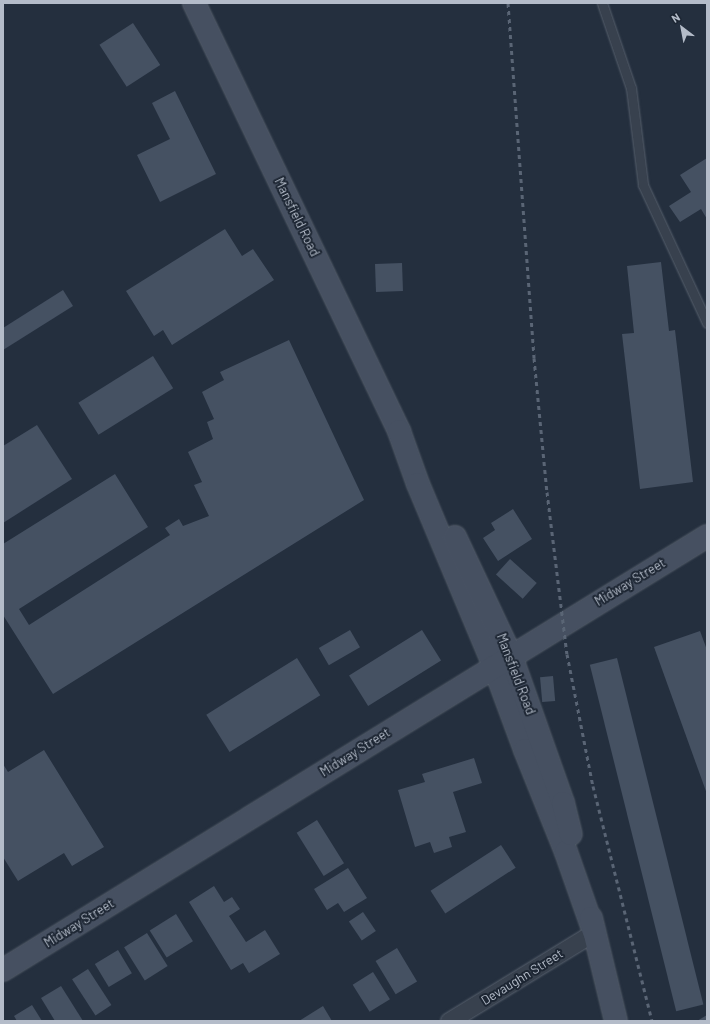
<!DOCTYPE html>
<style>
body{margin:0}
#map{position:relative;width:710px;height:1024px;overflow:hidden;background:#242f3e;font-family:Barlow,sans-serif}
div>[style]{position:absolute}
.building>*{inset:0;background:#455162;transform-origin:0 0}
.roads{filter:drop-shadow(0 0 1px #565f6c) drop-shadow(0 0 1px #565f6c)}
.lane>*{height:9px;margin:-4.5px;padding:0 4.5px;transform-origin:4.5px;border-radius:4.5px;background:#38414e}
.street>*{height:17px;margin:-8.5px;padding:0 8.5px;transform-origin:8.5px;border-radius:8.5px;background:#38414e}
.secondary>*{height:22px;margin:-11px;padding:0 11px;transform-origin:11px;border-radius:11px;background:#465061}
.rail>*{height:3px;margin-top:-1.5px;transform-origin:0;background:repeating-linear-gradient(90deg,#5a6575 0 4px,transparent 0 8px)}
span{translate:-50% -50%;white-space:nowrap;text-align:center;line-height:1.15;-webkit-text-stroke:4px #1d2633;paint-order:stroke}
.street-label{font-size:13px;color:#b4bcc9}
.frame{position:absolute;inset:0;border:4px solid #b4bcc9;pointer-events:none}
.north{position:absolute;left:662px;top:8px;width:40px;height:40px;-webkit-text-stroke:3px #1d2633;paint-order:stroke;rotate:328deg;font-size:11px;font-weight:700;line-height:16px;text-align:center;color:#b4bcc9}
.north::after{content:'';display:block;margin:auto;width:14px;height:18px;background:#b4bcc9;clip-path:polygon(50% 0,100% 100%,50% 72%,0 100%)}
</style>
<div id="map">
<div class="building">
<i style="left:133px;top:23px;width:50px;height:40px;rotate:57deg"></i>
<i style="clip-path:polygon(175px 91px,216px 174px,160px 202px,137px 155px,170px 139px,152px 103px)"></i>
<i style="clip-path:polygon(707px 158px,707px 219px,701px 209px,680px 222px,669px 206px,691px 192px,680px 175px)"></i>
<i style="clip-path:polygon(225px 229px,242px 256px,253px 249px,274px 280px,172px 345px,163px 330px,154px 336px,126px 291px)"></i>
<i style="clip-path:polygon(661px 262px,669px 331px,675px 330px,693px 482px,640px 489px,622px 334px,634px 333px,627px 266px)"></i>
<i style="left:402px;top:263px;width:28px;height:27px;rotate:88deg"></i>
<i style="clip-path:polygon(63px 290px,73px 306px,3px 350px,3px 328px)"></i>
<i style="clip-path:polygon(289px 340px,364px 500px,53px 694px,3px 615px,3px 544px,115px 474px,148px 527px,19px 609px,29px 625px,170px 535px,165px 528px,179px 519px,183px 526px,209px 516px,194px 485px,202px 482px,188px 452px,213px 439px,207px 422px,214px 419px,202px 392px,224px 380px,220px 372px)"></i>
<i style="left:153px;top:356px;width:38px;height:88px;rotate:58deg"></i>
<i style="clip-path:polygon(37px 425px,72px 479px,3px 523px,3px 446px)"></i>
<i style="clip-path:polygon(513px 509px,532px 539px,498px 561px,483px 538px,495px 530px,491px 523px)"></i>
<i style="left:510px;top:559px;width:36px;height:21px;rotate:42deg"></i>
<i style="left:350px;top:630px;width:20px;height:36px;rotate:60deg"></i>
<i style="left:422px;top:630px;width:36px;height:86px;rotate:58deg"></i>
<i style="clip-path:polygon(700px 631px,707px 650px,707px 794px,654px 647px)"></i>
<i style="left:297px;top:658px;width:44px;height:107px;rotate:58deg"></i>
<i style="left:617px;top:658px;width:357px;height:28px;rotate:76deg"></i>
<i style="left:553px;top:676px;width:25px;height:13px;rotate:85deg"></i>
<i style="clip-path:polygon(44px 750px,104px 847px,72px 866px,64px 853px,18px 881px,3px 857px,3px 764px,8px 772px)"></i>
<i style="clip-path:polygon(474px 758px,482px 783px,453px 792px,466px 832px,449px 837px,452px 847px,434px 853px,430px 842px,415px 847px,398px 790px,425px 782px,422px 774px)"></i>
<i style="left:317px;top:820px;width:51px;height:24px;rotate:58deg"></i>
<i style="left:501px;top:845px;width:27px;height:84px;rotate:57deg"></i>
<i style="clip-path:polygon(348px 868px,367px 898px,344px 912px,338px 903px,327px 910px,314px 889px)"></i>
<i style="clip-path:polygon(214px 886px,224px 902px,232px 897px,240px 909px,229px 916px,246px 942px,265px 930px,280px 954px,249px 973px,243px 963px,231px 970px,189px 902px)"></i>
<i style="left:363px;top:912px;width:23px;height:17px;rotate:56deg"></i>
<i style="left:176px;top:914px;width:32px;height:31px;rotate:58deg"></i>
<i style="left:147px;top:933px;width:39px;height:27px;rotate:58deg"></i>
<i style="left:397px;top:948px;width:39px;height:25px;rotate:59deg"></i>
<i style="left:118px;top:950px;width:27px;height:27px;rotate:59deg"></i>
<i style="left:88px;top:969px;width:43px;height:19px;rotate:57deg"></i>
<i style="left:373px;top:972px;width:32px;height:24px;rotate:58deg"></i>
<i style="clip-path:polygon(61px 986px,83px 1021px,55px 1021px,41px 998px)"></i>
<i style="clip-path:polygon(32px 1005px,42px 1021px,17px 1021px,14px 1016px)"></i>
<i style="clip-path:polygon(323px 1006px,332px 1021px,299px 1021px)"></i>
<i style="clip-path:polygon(707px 1015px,707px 1021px,697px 1021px)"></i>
</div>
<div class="roads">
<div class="lane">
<i style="left:602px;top:3px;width:90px;rotate:71.2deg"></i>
<i style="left:631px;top:88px;width:98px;rotate:82.9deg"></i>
<i style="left:643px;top:185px;width:152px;rotate:65.1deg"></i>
</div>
<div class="street">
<i style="left:449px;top:1021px;width:170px;rotate:-31.5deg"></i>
</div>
<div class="secondary">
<i style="left:194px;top:3px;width:475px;rotate:64.4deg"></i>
<i style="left:399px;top:431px;width:56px;rotate:70.3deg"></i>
<i style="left:418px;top:484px;width:197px;rotate:67.3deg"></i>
<i style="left:494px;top:666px;width:90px;rotate:69.7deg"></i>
<i style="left:525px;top:750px;width:110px;rotate:68.1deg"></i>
<i style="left:566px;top:852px;width:85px;rotate:70.7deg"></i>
<i style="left:455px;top:537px;width:132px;rotate:64.8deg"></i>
<i style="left:511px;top:656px;width:156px;rotate:70.5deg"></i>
<i style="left:563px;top:803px;width:32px;rotate:76deg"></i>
<i style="left:591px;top:918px;width:106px;rotate:76.4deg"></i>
<i style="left:3px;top:970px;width:827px;rotate:-31.65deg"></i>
</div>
</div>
<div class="rail">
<i style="left:508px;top:3px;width:356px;rotate:85.8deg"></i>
<i style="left:534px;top:358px;width:135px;rotate:84.5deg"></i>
<i style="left:547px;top:492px;width:163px;rotate:83deg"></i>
<i style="left:567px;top:654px;width:135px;rotate:78.9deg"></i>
<i style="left:593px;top:786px;width:242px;rotate:75.9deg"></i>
</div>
<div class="street-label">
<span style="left:297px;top:217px;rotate:64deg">Mansfield Road</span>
<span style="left:630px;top:582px;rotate:-31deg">Midway Street</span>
<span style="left:516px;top:674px;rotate:69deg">Mansfield Road</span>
<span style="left:355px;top:752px;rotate:-32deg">Midway Street</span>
<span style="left:79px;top:923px;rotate:-32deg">Midway Street</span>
<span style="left:522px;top:977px;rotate:-32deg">Devaughn Street</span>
</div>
<div class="frame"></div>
<div class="north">N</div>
</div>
